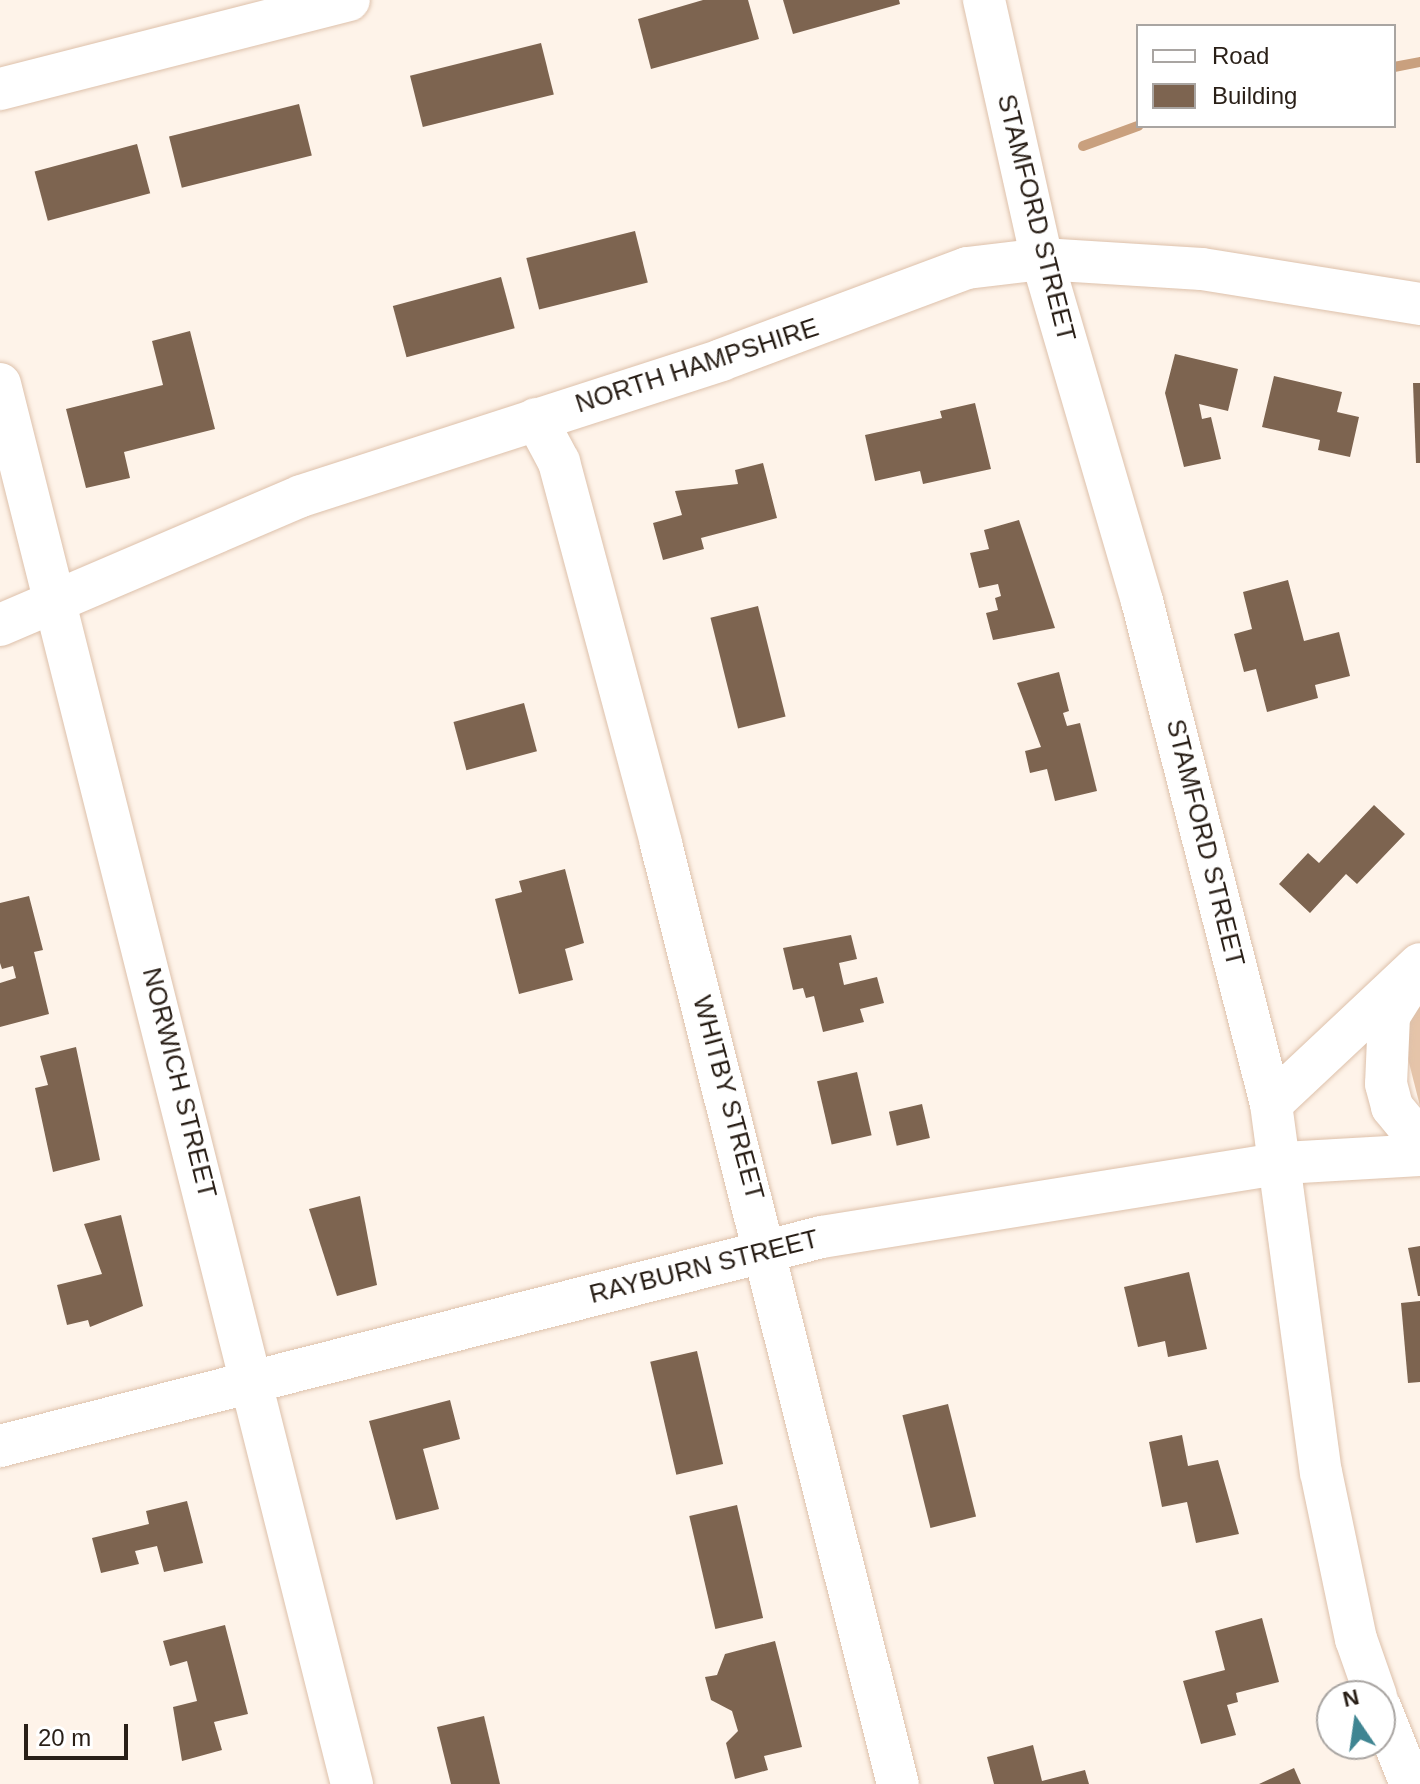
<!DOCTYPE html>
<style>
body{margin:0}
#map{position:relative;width:1420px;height:1784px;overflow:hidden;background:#fef3e9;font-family:Helvetica,sans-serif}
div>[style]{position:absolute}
.green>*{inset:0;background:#e5c4a9}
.stream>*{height:10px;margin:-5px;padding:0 5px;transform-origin:5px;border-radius:5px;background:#c9a07e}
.building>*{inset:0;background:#7d6450;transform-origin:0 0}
.roads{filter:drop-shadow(0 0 2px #ddc1ab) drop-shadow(0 0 2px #ddc1ab)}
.minor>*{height:42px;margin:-21px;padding:0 21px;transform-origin:21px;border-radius:21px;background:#fff}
span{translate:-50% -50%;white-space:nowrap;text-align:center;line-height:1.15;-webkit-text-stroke:8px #fff;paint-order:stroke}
.street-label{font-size:26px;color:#291f17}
.legend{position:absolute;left:1136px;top:24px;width:260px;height:104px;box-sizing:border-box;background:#fff;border:2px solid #a9a5a2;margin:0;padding:10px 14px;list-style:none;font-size:24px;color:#291f17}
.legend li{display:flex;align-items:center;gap:16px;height:40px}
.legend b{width:40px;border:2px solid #a9a5a2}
.north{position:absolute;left:1316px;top:1680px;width:80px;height:80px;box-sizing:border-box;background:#fff;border:2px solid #a9a5a2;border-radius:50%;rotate:347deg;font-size:22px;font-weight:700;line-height:32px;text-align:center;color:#291f17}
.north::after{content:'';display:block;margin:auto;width:28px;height:36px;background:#3f8592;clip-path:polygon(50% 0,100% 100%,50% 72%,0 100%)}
.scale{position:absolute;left:24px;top:1724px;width:104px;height:36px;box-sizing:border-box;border:4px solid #291f17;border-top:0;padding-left:10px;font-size:24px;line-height:28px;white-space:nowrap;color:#291f17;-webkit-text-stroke:6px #fff;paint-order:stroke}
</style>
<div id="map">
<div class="green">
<i style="clip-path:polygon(1420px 991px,1420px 1106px,1404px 1043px,1410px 1005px)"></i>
</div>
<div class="stream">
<i style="left:1394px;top:67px;width:26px;rotate:-11deg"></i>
<i style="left:1083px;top:146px;width:59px;rotate:-20deg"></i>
</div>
<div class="building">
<i style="clip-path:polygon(703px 0,748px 0,759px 39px,651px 69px,638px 19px)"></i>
<i style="clip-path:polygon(783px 0,899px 0,900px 4px,793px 34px)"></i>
<i style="left:541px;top:43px;width:53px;height:135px;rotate:76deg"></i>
<i style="left:299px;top:104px;width:53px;height:134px;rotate:76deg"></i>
<i style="left:137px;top:144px;width:51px;height:106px;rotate:75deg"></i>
<i style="left:635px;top:231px;width:53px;height:112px;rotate:76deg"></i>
<i style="left:501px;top:277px;width:53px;height:112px;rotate:75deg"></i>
<i style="clip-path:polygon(190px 331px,215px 429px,124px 452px,130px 478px,86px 488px,66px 409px,163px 385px,152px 341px)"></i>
<i style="clip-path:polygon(1175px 354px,1238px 369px,1228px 411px,1199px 404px,1202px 419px,1211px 417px,1221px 459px,1184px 467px,1165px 393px)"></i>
<i style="clip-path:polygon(1274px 376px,1342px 392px,1337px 412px,1359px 417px,1350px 457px,1318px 450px,1320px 440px,1262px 427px)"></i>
<i style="clip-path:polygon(1413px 383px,1420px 383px,1420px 463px,1416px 463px)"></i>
<i style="clip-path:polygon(975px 403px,991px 469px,923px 484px,920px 471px,875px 481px,865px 435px,942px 418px,940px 411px)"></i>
<i style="clip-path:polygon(763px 463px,777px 518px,701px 538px,704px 549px,663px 560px,653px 523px,682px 515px,675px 491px,738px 484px,735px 470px)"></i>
<i style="clip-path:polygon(1019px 520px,1055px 628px,993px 640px,986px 613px,998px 610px,995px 598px,1001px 596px,998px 584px,979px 588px,970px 553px,989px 549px,984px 530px)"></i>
<i style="clip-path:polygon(1288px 580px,1304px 641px,1339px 632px,1350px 676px,1315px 685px,1318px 698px,1267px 712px,1256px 669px,1244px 672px,1234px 634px,1252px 629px,1243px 592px)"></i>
<i style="left:758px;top:606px;width:114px;height:49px;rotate:76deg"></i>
<i style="clip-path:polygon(1059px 672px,1069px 711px,1063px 713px,1067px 726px,1080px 723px,1097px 791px,1055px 801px,1047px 769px,1030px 773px,1025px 751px,1041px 747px,1017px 683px)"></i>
<i style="left:524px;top:703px;width:50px;height:73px;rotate:75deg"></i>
<i style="clip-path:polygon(1374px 805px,1405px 834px,1357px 884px,1346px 874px,1310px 913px,1279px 884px,1308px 853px,1319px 863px)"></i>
<i style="clip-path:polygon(565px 869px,584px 943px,565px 949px,573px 980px,519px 994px,495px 899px,522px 892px,519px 881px)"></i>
<i style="clip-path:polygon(29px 896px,43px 950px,34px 952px,49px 1014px,0 1027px,0 983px,16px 978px,13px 966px,2px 969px,0 963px,0 903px)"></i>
<i style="clip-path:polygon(851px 935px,857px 959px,839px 963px,844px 985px,877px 977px,884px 1003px,860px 1009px,864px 1022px,823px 1032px,814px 996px,806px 998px,803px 988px,793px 990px,783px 948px)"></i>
<i style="clip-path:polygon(76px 1047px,100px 1160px,53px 1172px,35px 1088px,48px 1085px,40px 1056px)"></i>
<i style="left:857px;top:1072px;width:65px;height:41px;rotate:77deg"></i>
<i style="left:922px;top:1104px;width:35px;height:34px;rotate:77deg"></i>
<i style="clip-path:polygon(360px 1196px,377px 1285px,337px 1296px,309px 1209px)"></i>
<i style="clip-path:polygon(121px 1215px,143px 1306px,90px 1327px,88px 1320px,67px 1325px,57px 1285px,102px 1274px,84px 1224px)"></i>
<i style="clip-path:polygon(1420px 1246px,1420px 1296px,1418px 1296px,1408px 1248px)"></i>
<i style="clip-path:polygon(1189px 1272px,1207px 1349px,1168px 1357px,1165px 1341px,1138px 1347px,1124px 1287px)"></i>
<i style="clip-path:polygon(1420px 1301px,1420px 1382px,1408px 1383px,1401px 1303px)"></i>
<i style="left:697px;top:1351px;width:116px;height:48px;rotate:77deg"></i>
<i style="clip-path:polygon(450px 1400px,460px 1439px,423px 1449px,439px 1509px,396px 1520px,369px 1421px)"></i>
<i style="left:948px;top:1404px;width:116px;height:47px;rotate:76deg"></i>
<i style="clip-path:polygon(1182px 1435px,1188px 1466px,1218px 1460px,1239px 1534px,1196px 1543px,1187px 1502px,1162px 1507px,1149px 1442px)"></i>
<i style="clip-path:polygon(187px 1501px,203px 1563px,164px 1572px,157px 1546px,135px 1551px,139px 1564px,101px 1573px,92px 1538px,149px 1524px,146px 1511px)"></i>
<i style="left:737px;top:1505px;width:116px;height:49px;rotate:77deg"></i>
<i style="clip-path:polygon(1262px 1618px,1279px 1682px,1236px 1693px,1238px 1702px,1227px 1705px,1236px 1735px,1201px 1744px,1183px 1681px,1225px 1670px,1215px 1631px)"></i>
<i style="clip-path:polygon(225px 1625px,248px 1714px,214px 1722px,222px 1750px,182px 1761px,173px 1707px,197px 1701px,187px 1661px,170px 1666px,163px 1641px)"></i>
<i style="clip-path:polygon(775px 1641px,802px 1747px,764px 1756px,768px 1770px,735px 1779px,726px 1743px,738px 1731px,732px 1711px,711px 1700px,705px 1677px,717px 1675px,725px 1654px)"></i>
<i style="clip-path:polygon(484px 1716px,500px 1784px,451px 1784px,437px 1727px)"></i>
<i style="clip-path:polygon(1033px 1745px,1042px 1781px,1085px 1770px,1089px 1784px,994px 1784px,987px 1757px)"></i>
<i style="clip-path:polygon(1294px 1768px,1301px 1784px,1259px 1784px)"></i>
</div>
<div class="roads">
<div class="minor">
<i style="left:984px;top:0;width:265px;rotate:77.4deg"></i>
<i style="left:1042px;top:259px;width:356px;rotate:73.7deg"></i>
<i style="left:1142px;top:601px;width:519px;rotate:75.62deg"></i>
<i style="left:1271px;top:1104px;width:371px;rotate:82.3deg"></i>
<i style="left:1321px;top:1472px;width:171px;rotate:78.2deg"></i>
<i style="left:1356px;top:1639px;width:60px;rotate:70.7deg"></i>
<i style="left:0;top:89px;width:360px;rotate:-14.3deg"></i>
<i style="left:0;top:384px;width:1444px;rotate:75.89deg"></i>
<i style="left:536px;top:419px;width:49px;rotate:61.9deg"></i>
<i style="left:559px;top:462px;width:395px;rotate:75deg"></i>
<i style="left:661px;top:844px;width:969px;rotate:75.85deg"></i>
<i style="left:0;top:625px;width:327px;rotate:-23.2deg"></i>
<i style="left:301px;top:496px;width:441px;rotate:-17.9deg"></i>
<i style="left:721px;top:360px;width:263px;rotate:-20.5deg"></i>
<i style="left:967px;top:268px;width:76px;rotate:-6.8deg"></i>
<i style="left:1042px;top:259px;width:160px;rotate:3.6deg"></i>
<i style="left:1202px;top:269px;width:221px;rotate:9.1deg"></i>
<i style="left:1409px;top:984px;width:38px;rotate:122deg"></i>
<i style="left:1389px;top:1016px;width:68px;rotate:92.5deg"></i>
<i style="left:1386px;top:1084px;width:24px;rotate:75deg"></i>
<i style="left:1392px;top:1107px;width:44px;rotate:50.5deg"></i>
<i style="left:1271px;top:1104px;width:204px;rotate:-43.2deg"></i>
<i style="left:0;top:1446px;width:848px;rotate:-14.27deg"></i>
<i style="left:822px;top:1237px;width:467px;rotate:-9.1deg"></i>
<i style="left:1283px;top:1163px;width:137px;rotate:-3.3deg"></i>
<i style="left:1380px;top:1707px;width:83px;rotate:68.1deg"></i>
</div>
</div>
<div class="street-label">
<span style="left:1036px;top:218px;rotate:76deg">STAMFORD STREET</span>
<span style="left:697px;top:366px;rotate:-18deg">NORTH HAMPSHIRE</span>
<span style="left:1205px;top:843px;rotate:76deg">STAMFORD STREET</span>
<span style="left:179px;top:1083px;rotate:76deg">NORWICH STREET</span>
<span style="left:728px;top:1098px;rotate:75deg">WHITBY STREET</span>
<span style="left:704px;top:1267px;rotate:-14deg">RAYBURN STREET</span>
</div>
<ul class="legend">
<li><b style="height:10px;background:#fff"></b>Road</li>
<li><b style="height:22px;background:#7d6450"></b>Building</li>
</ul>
<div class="north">N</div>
<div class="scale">20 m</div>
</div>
